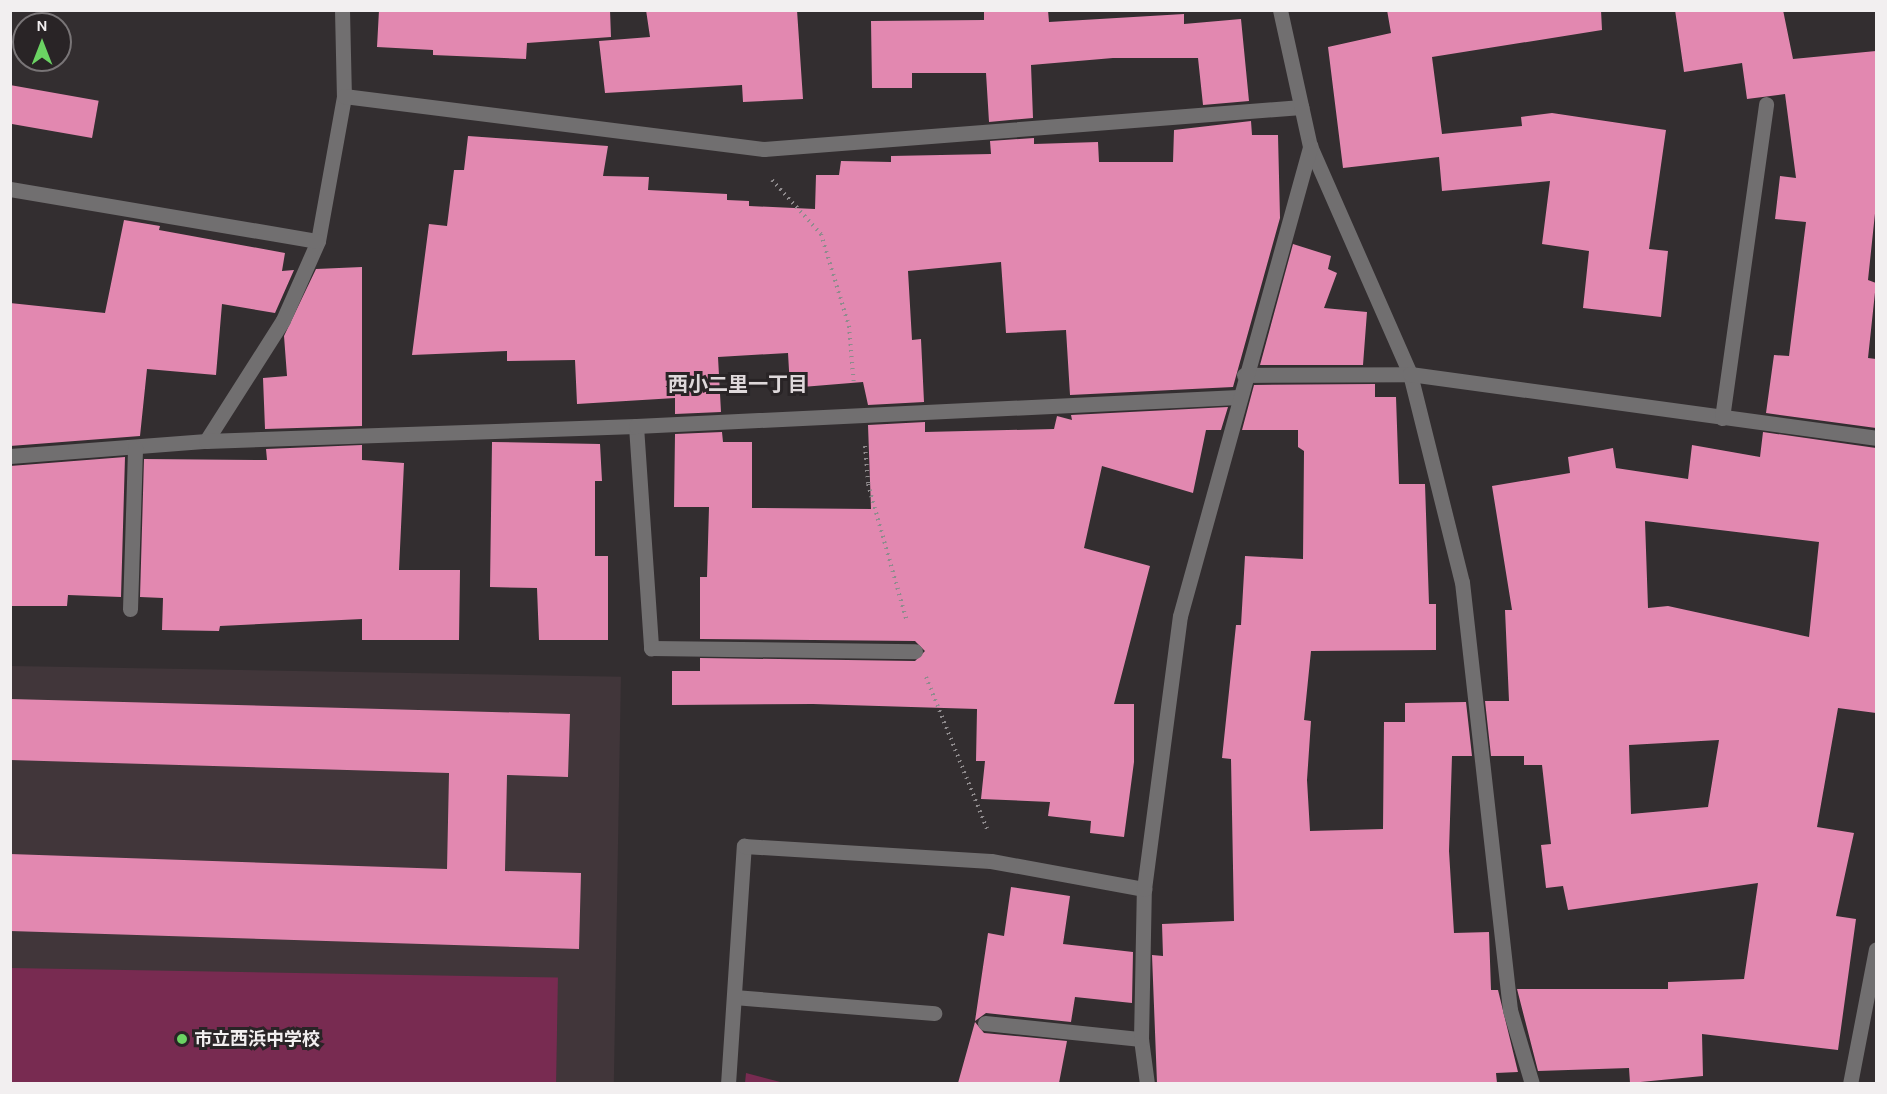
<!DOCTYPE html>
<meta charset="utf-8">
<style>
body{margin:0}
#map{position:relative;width:1887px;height:1094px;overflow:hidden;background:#332e30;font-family:Karla,"Noto Sans JP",sans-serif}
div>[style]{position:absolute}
.built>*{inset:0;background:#41363a;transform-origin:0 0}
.green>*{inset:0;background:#782b51;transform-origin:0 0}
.building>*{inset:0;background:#e288b0;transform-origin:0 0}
.path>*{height:4px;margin-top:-2px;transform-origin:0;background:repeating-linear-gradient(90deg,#8f8b8d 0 1.5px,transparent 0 6px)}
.service>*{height:15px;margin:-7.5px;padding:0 7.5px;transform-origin:7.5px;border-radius:7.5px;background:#716f70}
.minor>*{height:15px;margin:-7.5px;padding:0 7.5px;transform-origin:7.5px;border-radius:7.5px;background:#716f70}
.dots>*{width:16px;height:16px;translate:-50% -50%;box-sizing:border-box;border:3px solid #292426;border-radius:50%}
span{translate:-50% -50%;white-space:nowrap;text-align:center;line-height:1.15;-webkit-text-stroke:6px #292426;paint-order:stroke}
.poi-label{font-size:18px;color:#f2eff0;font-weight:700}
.left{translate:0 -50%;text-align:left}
.neighbourhood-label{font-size:20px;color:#dfd9db;font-weight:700}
.frame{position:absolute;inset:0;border:12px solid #f2eff0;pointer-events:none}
.north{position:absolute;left:12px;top:12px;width:60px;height:60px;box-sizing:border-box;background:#292426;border:2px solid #797577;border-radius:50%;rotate:0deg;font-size:16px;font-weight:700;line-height:24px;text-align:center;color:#f2eff0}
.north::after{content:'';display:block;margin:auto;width:21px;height:27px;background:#6bd363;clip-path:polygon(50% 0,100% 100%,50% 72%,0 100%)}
</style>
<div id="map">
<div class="built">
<i style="left:11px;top:666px;width:610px;height:418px;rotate:1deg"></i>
</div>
<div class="green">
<i style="left:11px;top:968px;width:547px;height:116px;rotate:1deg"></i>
<i style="clip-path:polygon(746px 1073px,784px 1083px,745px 1083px)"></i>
</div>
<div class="building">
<i style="clip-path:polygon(379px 10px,610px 10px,611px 37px,527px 43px,526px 59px,433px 55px,433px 50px,377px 47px)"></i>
<i style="clip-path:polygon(646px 10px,797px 10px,803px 99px,743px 102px,742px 85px,605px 93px,599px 41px,650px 37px)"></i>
<i style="clip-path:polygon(984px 10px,1048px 10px,1049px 22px,1184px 14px,1184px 24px,1241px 19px,1249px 101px,1203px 105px,1198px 58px,1113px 58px,1031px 65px,1033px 118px,989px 122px,986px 73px,912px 73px,912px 88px,872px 88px,871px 21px,984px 20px)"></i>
<i style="clip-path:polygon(1387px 10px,1601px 10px,1602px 30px,1432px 57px,1442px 134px,1522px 126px,1521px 117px,1552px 113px,1666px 130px,1649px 249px,1668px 251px,1661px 317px,1583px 308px,1589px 251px,1542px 244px,1550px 181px,1442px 191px,1439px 157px,1343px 168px,1328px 47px,1391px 33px)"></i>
<i style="clip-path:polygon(1675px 10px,1783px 10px,1793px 59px,1876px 51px,1876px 204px,1868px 280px,1876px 283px,1868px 358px,1876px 359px,1876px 428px,1766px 413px,1774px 355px,1789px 356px,1806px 222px,1775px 219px,1780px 176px,1796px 178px,1785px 94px,1747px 99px,1742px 63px,1684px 72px)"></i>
<i style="left:10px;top:85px;width:90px;height:38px;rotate:10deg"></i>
<i style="clip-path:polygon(1251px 121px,1252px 135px,1278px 135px,1280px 218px,1233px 387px,1070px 395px,1066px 330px,1006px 333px,1001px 262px,908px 271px,912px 340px,921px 339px,924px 402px,868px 405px,863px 382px,790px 388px,788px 353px,718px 357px,721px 412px,675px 414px,675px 398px,577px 404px,575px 360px,507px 361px,507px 351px,412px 355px,429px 224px,447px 226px,454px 170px,464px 170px,468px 136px,608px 146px,603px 176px,649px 177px,648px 190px,727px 194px,727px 200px,749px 201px,749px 206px,815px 209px,816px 175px,839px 175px,841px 161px,891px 162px,891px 156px,991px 154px,990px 141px,1034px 138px,1034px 144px,1098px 142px,1099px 162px,1173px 162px,1174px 130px)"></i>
<i style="clip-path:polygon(124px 220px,160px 226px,159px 230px,285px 253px,282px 271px,294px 270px,275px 313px,222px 304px,216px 375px,147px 369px,140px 436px,10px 446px,10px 303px,105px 313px)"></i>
<i style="clip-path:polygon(1293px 244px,1331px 256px,1328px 269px,1337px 273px,1324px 308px,1367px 312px,1363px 365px,1260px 365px)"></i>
<i style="clip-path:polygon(362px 267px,362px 426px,265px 429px,263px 378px,287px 376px,284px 336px,316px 269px)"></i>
<i style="clip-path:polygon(1375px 384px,1375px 397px,1396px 397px,1399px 484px,1425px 484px,1429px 604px,1436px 604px,1436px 650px,1311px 651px,1304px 720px,1311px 721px,1307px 780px,1310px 831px,1383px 829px,1384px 722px,1405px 722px,1405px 703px,1466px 702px,1472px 756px,1452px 756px,1449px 851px,1454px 933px,1489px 932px,1491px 990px,1498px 990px,1518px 1072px,1496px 1073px,1497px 1083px,1157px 1083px,1152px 955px,1163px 956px,1162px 924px,1234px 921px,1231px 759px,1222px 758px,1236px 625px,1241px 625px,1245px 556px,1303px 559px,1304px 451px,1298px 447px,1298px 430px,1242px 430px,1254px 385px)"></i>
<i style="clip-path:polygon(1228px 407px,1221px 430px,1206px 430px,1193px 493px,1102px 466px,1084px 548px,1150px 566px,1114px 704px,1134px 704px,1134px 762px,1124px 837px,1090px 833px,1091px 821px,1048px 816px,1050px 802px,981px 799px,985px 761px,976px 761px,977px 709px,813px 704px,672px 705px,672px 671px,700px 671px,700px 658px,915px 661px,925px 651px,915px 641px,700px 639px,700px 577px,707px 577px,709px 507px,674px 507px,675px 434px,722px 432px,723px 442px,752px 442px,752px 508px,871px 509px,868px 425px,925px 422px,925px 432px,1054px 429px,1057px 416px,1072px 420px,1071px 415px)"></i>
<i style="clip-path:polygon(evenodd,1763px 432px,1876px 448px,1876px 713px,1838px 708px,1817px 827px,1854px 833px,1836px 916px,1856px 919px,1838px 1050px,1702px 1034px,1703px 1076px,1630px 1083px,1629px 1068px,1538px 1071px,1517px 989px,1668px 989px,1668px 982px,1744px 979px,1758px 883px,1568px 910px,1563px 886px,1546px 888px,1541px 845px,1551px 844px,1542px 765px,1524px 765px,1524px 756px,1491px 756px,1485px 701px,1509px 701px,1505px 610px,1512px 610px,1492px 486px,1570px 473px,1568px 457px,1613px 448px,1616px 468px,1688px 479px,1692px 445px,1760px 457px,1763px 432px,1645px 521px,1819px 542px,1809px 637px,1668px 606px,1648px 608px,1645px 521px,1763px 432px,1719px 740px,1708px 807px,1631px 814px,1629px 745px,1719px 740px)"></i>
<i style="clip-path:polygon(492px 442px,600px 444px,602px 481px,595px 481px,595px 556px,608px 556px,608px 640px,539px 640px,537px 588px,490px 587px)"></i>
<i style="clip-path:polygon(362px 445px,362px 460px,404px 463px,399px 570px,460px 570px,459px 640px,362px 640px,362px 619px,220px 626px,219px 631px,162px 630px,163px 598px,140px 597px,144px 459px,267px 460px,266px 449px)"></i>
<i style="clip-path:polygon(125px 457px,121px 597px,68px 595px,67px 606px,10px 606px,10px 466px)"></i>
<i style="clip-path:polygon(10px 699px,570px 714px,568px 777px,507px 775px,505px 871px,581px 873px,579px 949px,10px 931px,10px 854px,447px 869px,449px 773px,10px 760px)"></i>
<i style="clip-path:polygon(1011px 887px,1070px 896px,1063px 944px,1133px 952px,1132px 1003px,1075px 997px,1071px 1022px,986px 1013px,975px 1021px,988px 933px,1004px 936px)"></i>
<i style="clip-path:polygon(975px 1022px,984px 1033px,1067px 1041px,1059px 1083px,958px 1083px)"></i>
</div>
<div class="path">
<i style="left:772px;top:180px;width:73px;rotate:47.8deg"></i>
<i style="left:821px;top:234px;width:96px;rotate:73.1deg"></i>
<i style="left:849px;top:326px;width:60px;rotate:85.2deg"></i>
<i style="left:865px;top:446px;width:38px;rotate:85deg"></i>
<i style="left:868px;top:484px;width:143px;rotate:74.2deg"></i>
<i style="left:926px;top:677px;width:164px;rotate:68.1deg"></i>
</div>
<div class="service">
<i style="left:206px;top:441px;width:143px;rotate:-57.5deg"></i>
<i style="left:283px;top:320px;width:86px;rotate:-66.1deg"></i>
<i style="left:318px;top:241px;width:147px;rotate:-79.8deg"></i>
</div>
<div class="minor">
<i style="left:342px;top:10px;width:86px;rotate:88.7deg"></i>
<i style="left:344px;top:96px;width:423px;rotate:7.2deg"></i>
<i style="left:764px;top:149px;width:539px;rotate:-4.47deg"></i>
<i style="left:1280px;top:10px;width:139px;rotate:77.6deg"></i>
<i style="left:1310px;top:146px;width:249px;rotate:66.3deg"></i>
<i style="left:1410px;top:374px;width:214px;rotate:76deg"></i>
<i style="left:1462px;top:582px;width:431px;rotate:83.6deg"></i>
<i style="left:1510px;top:1010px;width:77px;rotate:73.4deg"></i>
<i style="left:10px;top:189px;width:312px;rotate:9.6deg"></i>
<i style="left:1244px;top:375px;width:166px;rotate:-0.3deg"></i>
<i style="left:1410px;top:374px;width:470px;rotate:7.8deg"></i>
<i style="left:1722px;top:418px;width:317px;rotate:-82deg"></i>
<i style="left:636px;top:426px;width:223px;rotate:86.1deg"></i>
<i style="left:651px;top:648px;width:264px;rotate:0.7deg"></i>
<i style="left:10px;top:456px;width:197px;rotate:-4.4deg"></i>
<i style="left:206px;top:441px;width:430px;rotate:-2deg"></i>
<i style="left:636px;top:426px;width:603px;rotate:-2.76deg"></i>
<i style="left:130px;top:609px;width:162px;rotate:-88.2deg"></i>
<i style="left:734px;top:997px;width:201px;rotate:4.6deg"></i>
<i style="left:985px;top:1023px;width:157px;rotate:5.9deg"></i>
<i style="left:728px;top:1084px;width:239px;rotate:-86.2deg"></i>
<i style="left:744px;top:846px;width:247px;rotate:3.5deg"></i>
<i style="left:991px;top:861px;width:156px;rotate:10.4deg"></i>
<i style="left:1147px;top:1084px;width:45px;rotate:-97.6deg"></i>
<i style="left:1141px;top:1039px;width:150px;rotate:-88.9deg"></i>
<i style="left:1144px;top:889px;width:275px;rotate:-82.5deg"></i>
<i style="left:1180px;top:616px;width:488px;rotate:-74.5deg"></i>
<i style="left:1850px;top:1084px;width:137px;rotate:-79.1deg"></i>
</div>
<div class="dots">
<i style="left:182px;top:1039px;background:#6bd363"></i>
</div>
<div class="poi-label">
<span class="left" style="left:194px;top:1039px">市立西浜中学校</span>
</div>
<div class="neighbourhood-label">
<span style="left:738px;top:384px">西小二里一丁目</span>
</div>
<div class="frame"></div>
<div class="north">N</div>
</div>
